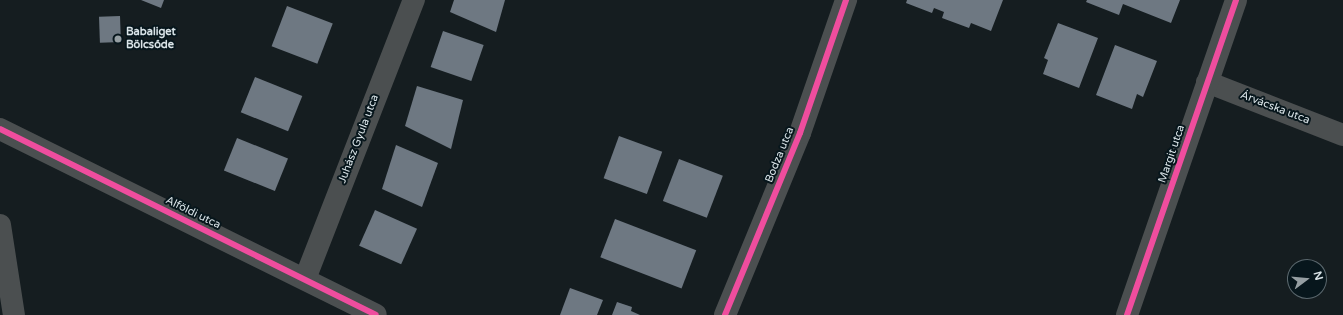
<!DOCTYPE html>
<meta charset="utf-8">
<style>
body{margin:0}
#map{position:relative;width:1343px;height:315px;overflow:hidden;background:#151d20;font-family:"Varela Round",sans-serif}
div>[style]{position:absolute}
.building>*{inset:0;background:#6e7882;transform-origin:0 0}
.minor>*{height:22px;margin:-11px;padding:0 11px;transform-origin:11px;border-radius:11px;background:#4b4f50}
.cycleway>*{height:6px;margin:-3px;padding:0 3px;transform-origin:3px;border-radius:3px;background:#ef4d9e}
.dots>*{width:11px;height:11px;translate:-50% -50%;box-sizing:border-box;border:2px solid #07161c;border-radius:50%}
span{translate:-50% -50%;white-space:nowrap;text-align:center;line-height:1.15;-webkit-text-stroke:4px #07161c;paint-order:stroke}
.poi-label{font-size:11px;color:#dae4e8;font-weight:700}
.left{translate:0 -50%;text-align:left}
.street-label{font-size:11px;color:#dae4e8}
.north{position:absolute;left:1287px;top:259px;width:40px;height:40px;box-sizing:border-box;background:#07161c;border:1px solid #5b686e;border-radius:50%;rotate:74deg;font-size:11px;font-weight:700;line-height:16px;text-align:center;color:#dae4e8}
.north::after{content:'';display:block;margin:auto;width:14px;height:18px;background:#959ea2;clip-path:polygon(50% 0,100% 100%,50% 72%,0 100%)}
</style>
<div id="map">
<div class="building">
<i style="clip-path:polygon(141px 0,164px 0,161px 8px)"></i>
<i style="clip-path:polygon(454px 0,505px 0,496px 32px,450px 12px)"></i>
<i style="clip-path:polygon(907px 0,1003px 0,991px 31px,971px 23px,969px 28px,942px 18px,944px 12px,934px 8px,932px 13px,906px 3px)"></i>
<i style="clip-path:polygon(1087px 0,1180px 0,1171px 23px,1123px 4px,1119px 15px,1086px 2px)"></i>
<i style="left:287px;top:6px;width:49px;height:43px;rotate:21deg"></i>
<i style="left:120px;top:16px;width:26px;height:21px;rotate:88deg"></i>
<i style="clip-path:polygon(1058px 23px,1098px 38px,1079px 88px,1043px 74px,1048px 60px,1044px 58px)"></i>
<i style="left:443px;top:31px;width:43px;height:38px;rotate:19deg"></i>
<i style="clip-path:polygon(1115px 45px,1157px 61px,1143px 97px,1137px 94px,1132px 109px,1096px 95px)"></i>
<i style="left:255px;top:77px;width:51px;height:38px;rotate:22deg"></i>
<i style="clip-path:polygon(417px 86px,463px 100px,451px 149px,405px 126px)"></i>
<i style="left:619px;top:136px;width:46px;height:45px;rotate:20deg"></i>
<i style="left:237px;top:138px;width:55px;height:35px;rotate:22deg"></i>
<i style="clip-path:polygon(396px 145px,438px 163px,422px 207px,382px 189px)"></i>
<i style="left:679px;top:159px;width:47px;height:45px;rotate:21deg"></i>
<i style="left:375px;top:210px;width:46px;height:39px;rotate:24deg"></i>
<i style="left:615px;top:219px;width:87px;height:41px;rotate:21deg"></i>
<i style="clip-path:polygon(570px 288px,603px 300px,597px 315px,560px 315px)"></i>
<i style="clip-path:polygon(617px 302px,632px 307px,631px 311px,640px 315px,612px 315px)"></i>
</div>
<div class="minor">
<i style="left:1207px;top:82px;width:146px;rotate:21.3deg"></i>
<i style="left:0;top:129px;width:419px;rotate:26.3deg"></i>
<i style="left:0;top:225px;width:91px;rotate:81.2deg"></i>
<i style="left:305px;top:279px;width:300px;rotate:-68.7deg"></i>
<i style="left:725px;top:315px;width:197px;rotate:-67.6deg"></i>
<i style="left:800px;top:133px;width:141px;rotate:-70.9deg"></i>
<i style="left:1127px;top:315px;width:333px;rotate:-70.9deg"></i>
</div>
<div class="cycleway">
<i style="left:0;top:129px;width:419px;rotate:26.3deg"></i>
<i style="left:725px;top:315px;width:197px;rotate:-67.6deg"></i>
<i style="left:800px;top:133px;width:141px;rotate:-70.9deg"></i>
<i style="left:1127px;top:315px;width:333px;rotate:-70.9deg"></i>
</div>
<div class="dots">
<i style="left:118px;top:39px;background:#959ea2"></i>
</div>
<div class="poi-label">
<span class="left" style="left:126px;top:39px">Babaliget<br>Bölcsőde</span>
</div>
<div class="street-label">
<span style="left:1275px;top:108px;rotate:21deg">Árvácska utca</span>
<span style="left:359px;top:139px;rotate:-69deg">Juhász Gyula utca</span>
<span style="left:1172px;top:154px;rotate:-71deg">Margit utca</span>
<span style="left:780px;top:155px;rotate:-68deg">Bodza utca</span>
<span style="left:193px;top:213px;rotate:26deg">Alföldi utca</span>
</div>
<div class="north">N</div>
</div>
